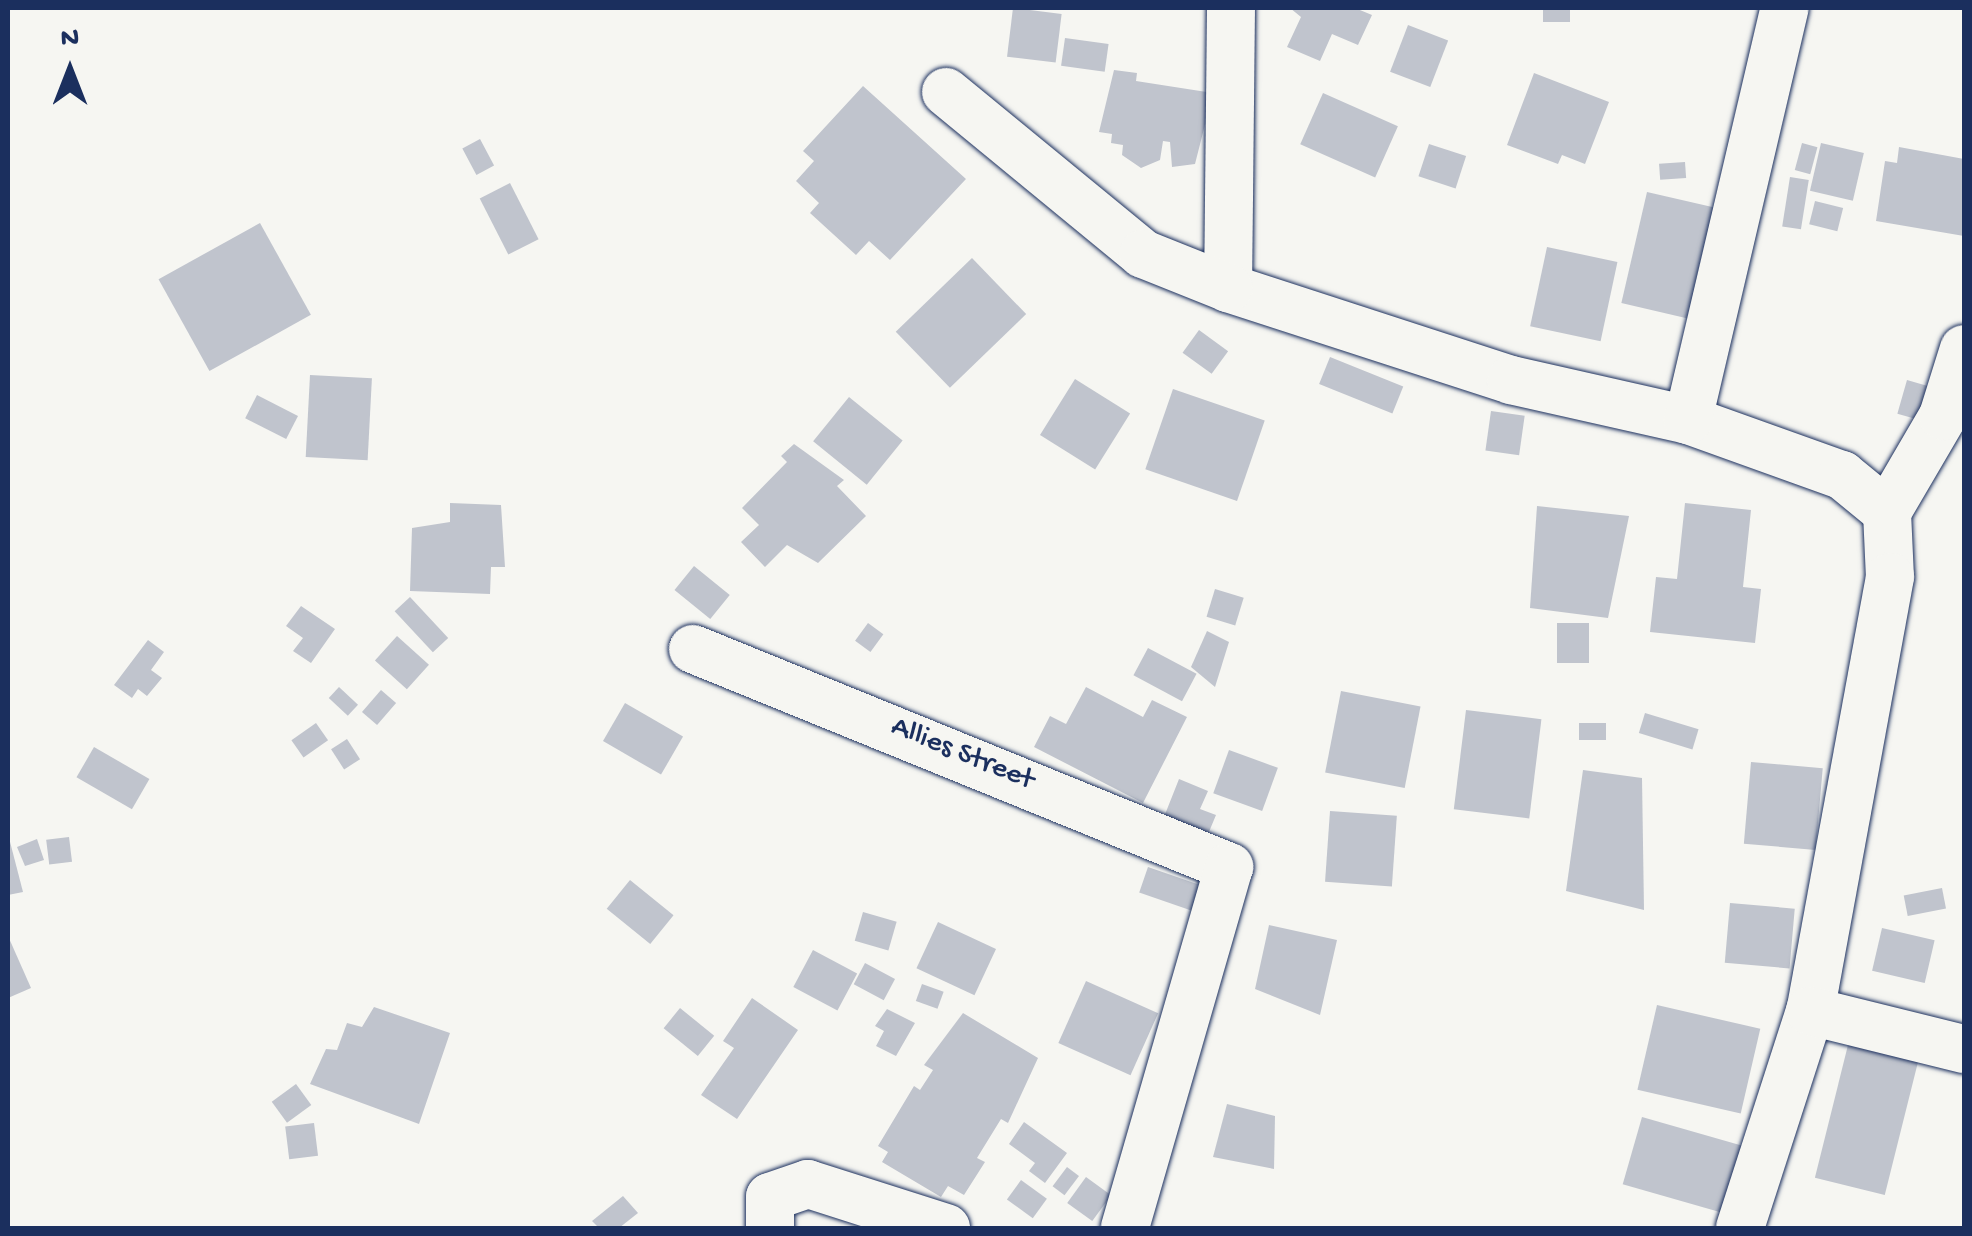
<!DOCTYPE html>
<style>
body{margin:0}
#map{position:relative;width:1972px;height:1236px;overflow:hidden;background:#f6f6f2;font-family:"Gochi Hand",sans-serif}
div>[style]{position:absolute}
.building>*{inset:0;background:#c0c4cd;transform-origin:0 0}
.roads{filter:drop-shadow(0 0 2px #1b2f5e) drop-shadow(0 0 2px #1b2f5e)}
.street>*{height:48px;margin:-24px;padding:0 24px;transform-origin:24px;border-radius:24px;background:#f6f6f2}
span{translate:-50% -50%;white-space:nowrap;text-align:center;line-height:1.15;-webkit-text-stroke:10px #f6f6f2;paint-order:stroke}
.street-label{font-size:30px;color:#1b2f5e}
.frame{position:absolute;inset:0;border:10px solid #1b2f5e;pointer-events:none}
.north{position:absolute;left:20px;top:20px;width:100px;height:100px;-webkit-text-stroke:8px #f6f6f2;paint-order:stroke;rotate:0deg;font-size:28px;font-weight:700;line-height:40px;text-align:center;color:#1b2f5e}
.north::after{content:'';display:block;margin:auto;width:35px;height:45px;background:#1b2f5e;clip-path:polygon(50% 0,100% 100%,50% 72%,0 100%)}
</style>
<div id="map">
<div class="building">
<i style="left:1013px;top:8px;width:49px;height:49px;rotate:7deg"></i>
<i style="clip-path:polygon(1290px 8px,1355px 8px,1372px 15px,1358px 45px,1332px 34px,1320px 61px,1287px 47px,1301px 17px)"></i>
<i style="left:1543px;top:8px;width:27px;height:14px"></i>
<i style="left:1408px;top:25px;width:43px;height:50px;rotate:21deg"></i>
<i style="left:1065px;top:38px;width:44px;height:28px;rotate:8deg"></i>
<i style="clip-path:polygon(1114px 70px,1137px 73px,1136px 81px,1213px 93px,1195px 164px,1172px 167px,1170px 142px,1163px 141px,1160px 160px,1141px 168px,1122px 155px,1123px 145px,1111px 143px,1112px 134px,1099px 132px)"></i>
<i style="clip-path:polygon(1534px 73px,1609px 102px,1585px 164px,1562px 155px,1558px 164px,1507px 145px)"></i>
<i style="clip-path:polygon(863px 86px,966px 179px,890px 260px,869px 241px,856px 255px,810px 213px,819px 203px,796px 181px,814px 161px,803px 151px)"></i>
<i style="left:1323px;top:93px;width:82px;height:56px;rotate:24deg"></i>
<i style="left:480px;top:139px;width:30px;height:20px;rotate:62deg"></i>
<i style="left:1802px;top:143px;width:16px;height:28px;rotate:15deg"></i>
<i style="left:1821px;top:143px;width:44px;height:49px;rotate:13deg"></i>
<i style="left:1429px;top:144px;width:39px;height:34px;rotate:18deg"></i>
<i style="clip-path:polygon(1899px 147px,1964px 159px,1964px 236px,1876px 221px,1885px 161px,1897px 163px)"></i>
<i style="left:1685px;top:162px;width:16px;height:26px;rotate:86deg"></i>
<i style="left:1790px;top:177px;width:19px;height:50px;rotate:9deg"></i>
<i style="left:510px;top:183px;width:63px;height:34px;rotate:63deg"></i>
<i style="left:1647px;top:192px;width:77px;height:114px;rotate:13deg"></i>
<i style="left:1815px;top:201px;width:29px;height:24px;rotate:14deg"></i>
<i style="left:260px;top:223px;width:105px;height:116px;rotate:61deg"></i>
<i style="left:1547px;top:247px;width:72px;height:81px;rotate:12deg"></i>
<i style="left:972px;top:258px;width:78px;height:106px;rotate:46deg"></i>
<i style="left:1199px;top:330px;width:36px;height:28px;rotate:36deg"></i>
<i style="left:1330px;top:357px;width:79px;height:29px;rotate:22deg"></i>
<i style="left:310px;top:375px;width:62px;height:82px;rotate:3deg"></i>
<i style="left:1075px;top:379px;width:65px;height:66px;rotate:32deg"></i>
<i style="left:1907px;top:380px;width:26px;height:35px;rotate:16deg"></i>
<i style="left:1173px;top:389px;width:97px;height:85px;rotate:19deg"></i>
<i style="left:257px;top:395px;width:46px;height:26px;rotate:27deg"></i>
<i style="left:849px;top:397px;width:69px;height:57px;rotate:39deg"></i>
<i style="left:1491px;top:411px;width:34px;height:40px;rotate:8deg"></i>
<i style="clip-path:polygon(794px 444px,844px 480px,837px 486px,866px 516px,818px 563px,787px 545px,765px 567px,741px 542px,759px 525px,742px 508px,787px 462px,781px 456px)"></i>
<i style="clip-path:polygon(450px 503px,501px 505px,505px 567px,491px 567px,490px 594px,410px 591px,412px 528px,450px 522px)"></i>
<i style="clip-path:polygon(1685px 503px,1751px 510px,1743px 587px,1761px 589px,1755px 643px,1650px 632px,1656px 577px,1677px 579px)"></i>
<i style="clip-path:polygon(1537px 506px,1629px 516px,1608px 618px,1530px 608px)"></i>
<i style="left:694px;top:566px;width:46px;height:31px;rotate:39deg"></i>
<i style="left:1215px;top:589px;width:30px;height:29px;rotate:17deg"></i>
<i style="left:410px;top:597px;width:56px;height:21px;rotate:47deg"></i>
<i style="clip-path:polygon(301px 606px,335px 629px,311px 663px,293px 651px,303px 638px,286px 626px)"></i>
<i style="left:868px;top:623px;width:19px;height:22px;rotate:36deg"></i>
<i style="left:1557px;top:623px;width:32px;height:40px"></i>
<i style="clip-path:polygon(1207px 631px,1229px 642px,1215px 687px,1191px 667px)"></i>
<i style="left:397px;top:636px;width:43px;height:33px;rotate:42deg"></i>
<i style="clip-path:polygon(148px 640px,164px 652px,151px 670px,162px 678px,147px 696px,138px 689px,132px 698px,114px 685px)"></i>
<i style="left:1148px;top:648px;width:55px;height:31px;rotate:28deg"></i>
<i style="left:339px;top:687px;width:26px;height:15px;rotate:43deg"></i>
<i style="clip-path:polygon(1086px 687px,1143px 717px,1152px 700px,1187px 717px,1143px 803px,1034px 747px,1050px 716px,1066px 724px)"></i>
<i style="left:381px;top:690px;width:20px;height:29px;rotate:41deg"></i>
<i style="left:1341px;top:691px;width:81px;height:83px;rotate:11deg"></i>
<i style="left:625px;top:703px;width:67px;height:44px;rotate:30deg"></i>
<i style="left:1466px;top:710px;width:76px;height:100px;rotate:7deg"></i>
<i style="left:1645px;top:713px;width:56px;height:21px;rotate:17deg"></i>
<i style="left:316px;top:723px;width:21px;height:30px;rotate:55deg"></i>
<i style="left:1579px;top:723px;width:27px;height:17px"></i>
<i style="left:347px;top:739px;width:24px;height:19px;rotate:57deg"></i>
<i style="left:94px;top:747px;width:64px;height:35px;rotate:30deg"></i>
<i style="left:1229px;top:750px;width:52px;height:46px;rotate:20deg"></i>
<i style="left:1751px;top:762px;width:72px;height:82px;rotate:5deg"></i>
<i style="clip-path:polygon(1583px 770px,1642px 778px,1644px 910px,1566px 891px)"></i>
<i style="clip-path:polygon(1179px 779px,1208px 791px,1200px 809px,1216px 815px,1206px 839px,1162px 822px)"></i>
<i style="left:1330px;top:811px;width:67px;height:71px;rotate:4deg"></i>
<i style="clip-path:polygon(8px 834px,23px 892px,8px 895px)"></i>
<i style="left:69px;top:837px;width:25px;height:23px;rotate:83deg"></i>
<i style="clip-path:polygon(37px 839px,44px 860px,25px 866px,17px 847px)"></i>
<i style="left:1148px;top:867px;width:55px;height:27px;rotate:19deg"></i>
<i style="left:630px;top:880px;width:56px;height:37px;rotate:39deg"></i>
<i style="left:1942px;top:888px;width:21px;height:39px;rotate:79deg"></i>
<i style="left:1730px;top:903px;width:65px;height:60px;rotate:5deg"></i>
<i style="left:863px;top:912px;width:35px;height:30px;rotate:16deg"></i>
<i style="left:938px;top:922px;width:64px;height:51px;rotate:25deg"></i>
<i style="clip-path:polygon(1269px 925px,1337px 940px,1320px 1015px,1255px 989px)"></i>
<i style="left:1882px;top:928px;width:54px;height:44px;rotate:13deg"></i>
<i style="clip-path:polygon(8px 936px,31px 988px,8px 998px)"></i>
<i style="left:813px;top:950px;width:50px;height:42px;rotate:28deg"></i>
<i style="left:865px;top:963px;width:34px;height:24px;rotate:28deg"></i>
<i style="left:1086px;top:981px;width:79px;height:68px;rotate:24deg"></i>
<i style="left:922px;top:984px;width:23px;height:18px;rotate:20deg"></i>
<i style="clip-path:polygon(752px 998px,798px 1030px,737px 1119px,701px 1095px,734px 1048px,723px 1041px)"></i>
<i style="left:1657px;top:1005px;width:106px;height:87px;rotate:13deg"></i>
<i style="clip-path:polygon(374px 1007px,450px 1033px,419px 1124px,310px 1084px,326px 1049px,337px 1050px,347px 1023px,362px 1027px)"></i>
<i style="left:680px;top:1008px;width:44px;height:26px;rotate:39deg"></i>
<i style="clip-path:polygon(887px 1009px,915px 1023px,896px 1056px,876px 1046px,884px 1031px,875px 1026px)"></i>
<i style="clip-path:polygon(963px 1013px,1038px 1058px,1008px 1123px,1001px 1119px,977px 1158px,985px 1162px,964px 1195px,948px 1186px,941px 1197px,882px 1162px,888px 1152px,878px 1146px,914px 1086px,920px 1090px,933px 1070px,924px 1065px)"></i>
<i style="left:1850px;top:1037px;width:72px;height:145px;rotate:14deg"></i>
<i style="left:296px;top:1084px;width:26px;height:30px;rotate:54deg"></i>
<i style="clip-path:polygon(1227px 1104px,1275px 1116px,1274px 1169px,1213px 1157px)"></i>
<i style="left:1642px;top:1117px;width:109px;height:70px;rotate:16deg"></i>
<i style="clip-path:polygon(1024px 1122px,1067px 1153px,1045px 1183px,1029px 1171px,1035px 1163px,1009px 1144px)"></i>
<i style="left:314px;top:1123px;width:33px;height:29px;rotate:83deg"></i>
<i style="left:1067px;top:1167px;width:15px;height:24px;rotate:37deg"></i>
<i style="left:1086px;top:1177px;width:31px;height:32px;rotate:36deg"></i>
<i style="left:1021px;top:1180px;width:32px;height:24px;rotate:36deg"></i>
<i style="clip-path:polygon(623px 1196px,638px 1213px,619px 1228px,599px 1228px,592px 1221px)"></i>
</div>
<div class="roads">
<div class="street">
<i style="left:1231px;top:8px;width:280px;rotate:90.6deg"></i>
<i style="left:1228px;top:288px;width:298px;rotate:18deg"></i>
<i style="left:1511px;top:380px;width:181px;rotate:12.7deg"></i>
<i style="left:1688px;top:420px;width:164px;rotate:19.7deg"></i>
<i style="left:1842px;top:475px;width:58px;rotate:39.4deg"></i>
<i style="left:1887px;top:512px;width:65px;rotate:87.4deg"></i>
<i style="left:1890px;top:577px;width:441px;rotate:100.4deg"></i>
<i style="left:1810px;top:1011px;width:228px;rotate:107.9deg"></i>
<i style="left:946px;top:92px;width:255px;rotate:39.4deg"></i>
<i style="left:1143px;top:254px;width:92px;rotate:21.8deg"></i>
<i style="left:1688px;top:420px;width:423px;rotate:-76.8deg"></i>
<i style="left:1887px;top:512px;width:111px;rotate:-59.7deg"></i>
<i style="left:1943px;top:416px;width:70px;rotate:-72.6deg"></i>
<i style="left:693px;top:649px;width:579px;rotate:22.13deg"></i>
<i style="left:1229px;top:867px;width:376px;rotate:106.1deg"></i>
<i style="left:1810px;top:1011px;width:159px;rotate:13.9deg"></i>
<i style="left:770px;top:1228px;width:31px;rotate:-90deg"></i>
<i style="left:770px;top:1197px;width:40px;rotate:-18.9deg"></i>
<i style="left:808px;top:1184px;width:145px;rotate:17.7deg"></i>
</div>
</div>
<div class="street-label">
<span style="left:962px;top:755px;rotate:22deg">Allies Street</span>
</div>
<div class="frame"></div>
<div class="north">N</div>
</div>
